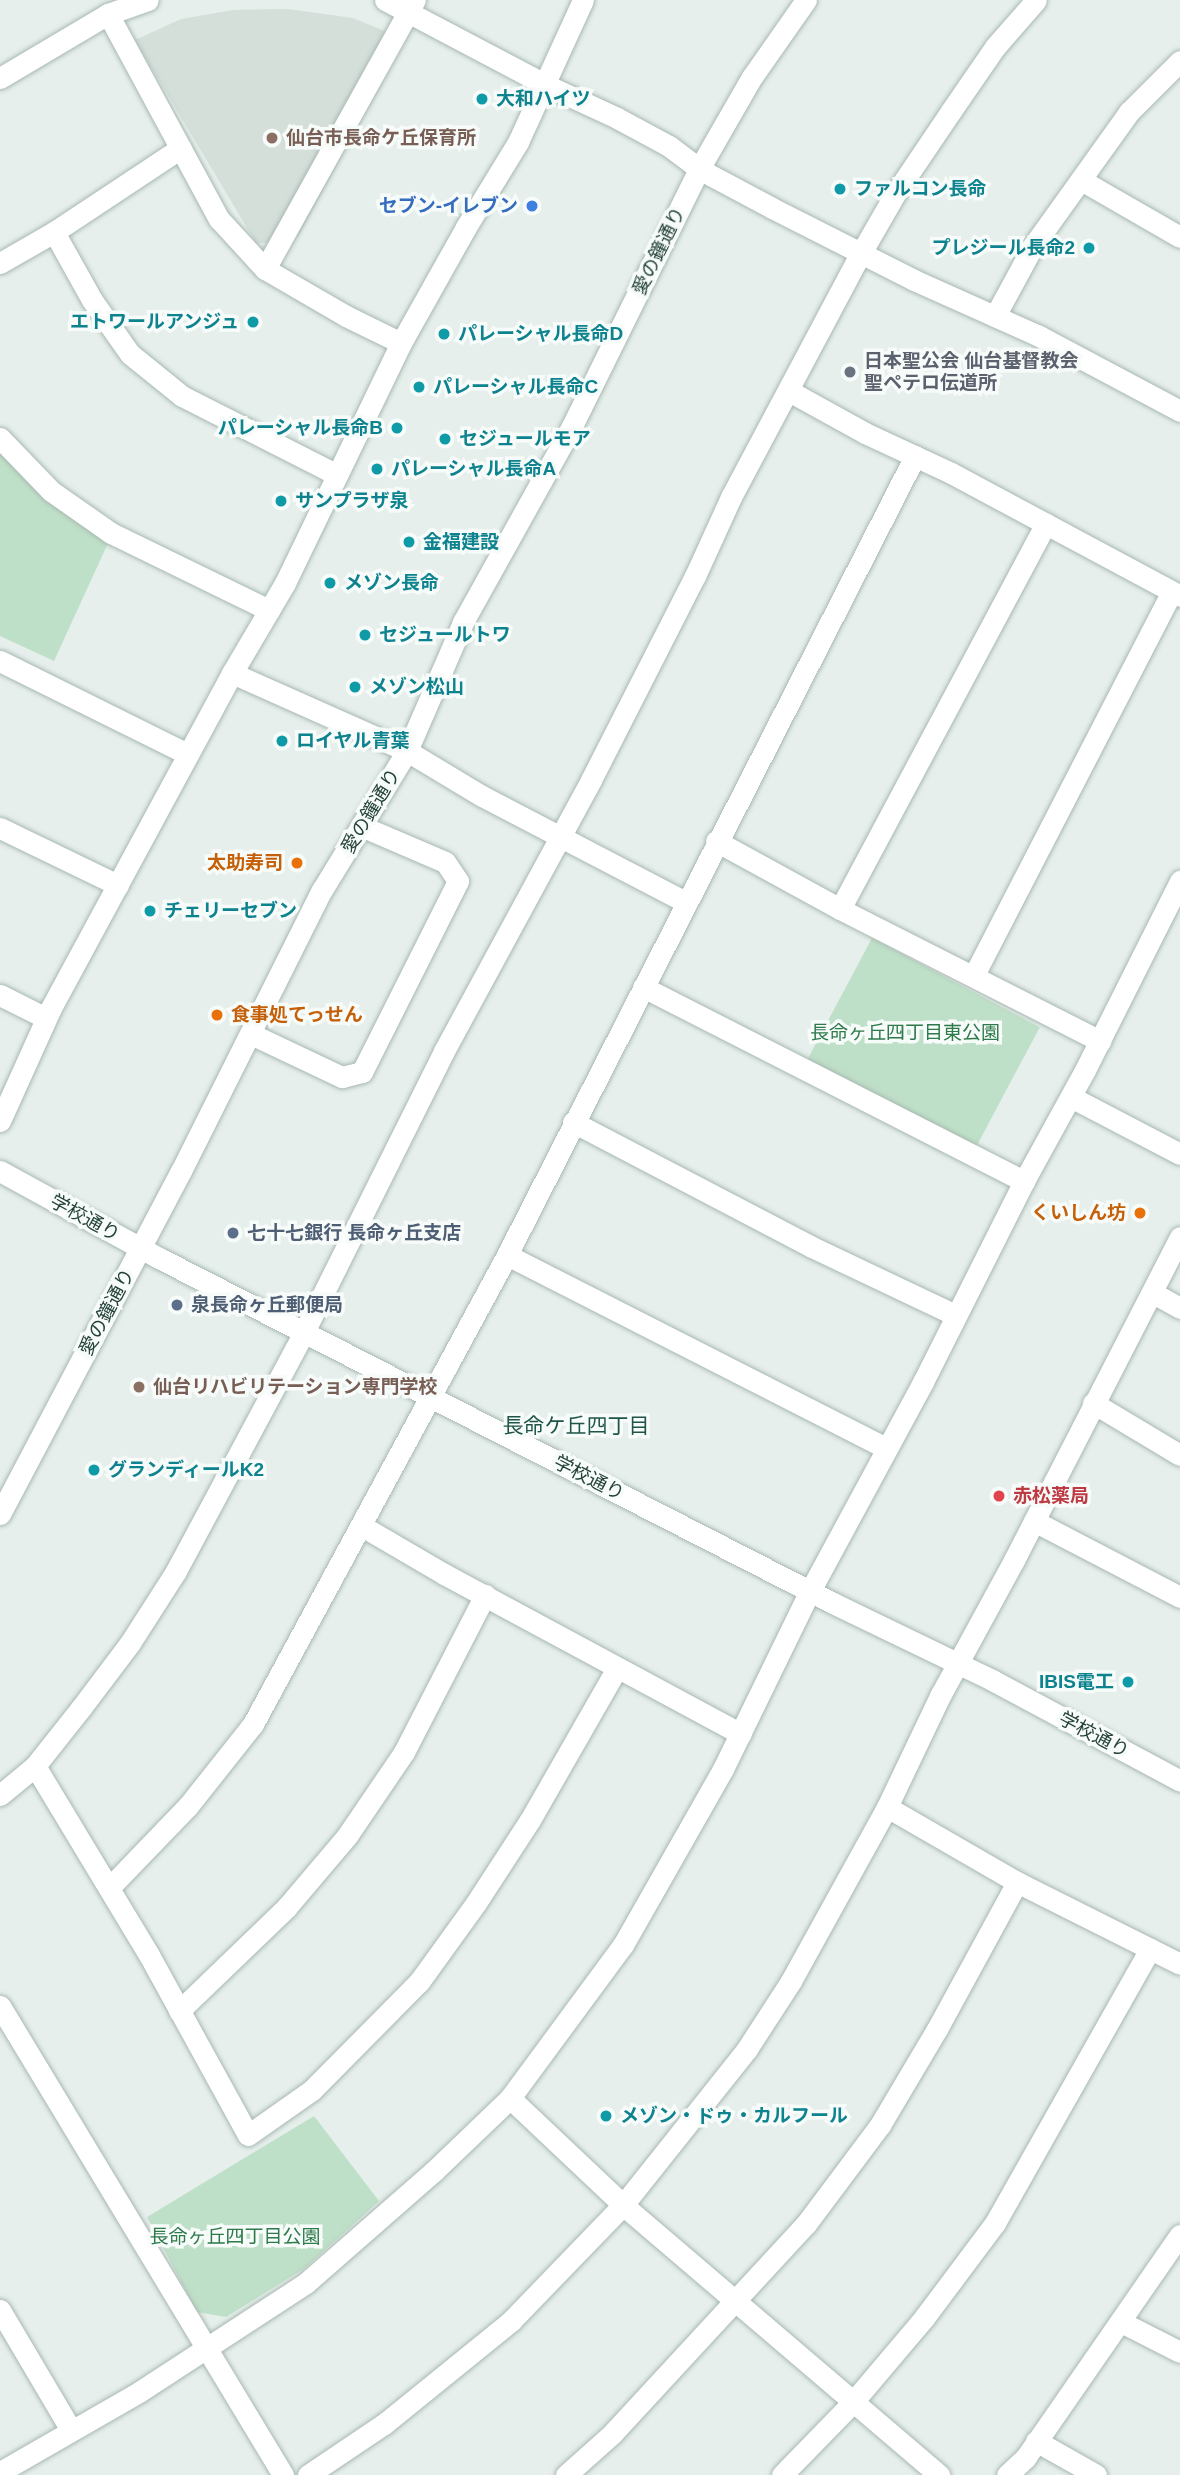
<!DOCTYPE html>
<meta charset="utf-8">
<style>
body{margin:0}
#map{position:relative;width:1180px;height:2475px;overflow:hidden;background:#e6efeb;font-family:Helvetica,"Noto Sans JP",sans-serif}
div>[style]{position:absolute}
.built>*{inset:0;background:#d4dfda}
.green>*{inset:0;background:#bfe0c8;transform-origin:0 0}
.roads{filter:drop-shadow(0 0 2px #a8b8b2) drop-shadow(0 0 2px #a8b8b2)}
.minor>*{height:21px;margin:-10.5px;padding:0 10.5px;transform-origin:10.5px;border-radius:10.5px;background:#fff}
.tertiary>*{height:21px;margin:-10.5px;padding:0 10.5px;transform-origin:10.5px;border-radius:10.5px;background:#fff}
.dots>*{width:19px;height:19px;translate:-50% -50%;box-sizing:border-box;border:4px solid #f7fbf9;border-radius:50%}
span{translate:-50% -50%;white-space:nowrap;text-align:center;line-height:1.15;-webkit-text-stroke:7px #f7fbf9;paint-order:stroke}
.culture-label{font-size:19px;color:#0d838f;font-weight:700}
.left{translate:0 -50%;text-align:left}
.right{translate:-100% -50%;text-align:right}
.education-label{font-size:19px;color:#785e54;font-weight:700}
.shop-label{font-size:19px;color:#366cbe;font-weight:700}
.street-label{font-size:19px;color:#24423a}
.worship-label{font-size:19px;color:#5b616d;font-weight:700}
.food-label{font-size:19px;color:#c56008;font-weight:700}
.park-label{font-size:19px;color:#2d7a4b}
.service-label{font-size:19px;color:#4e5e75;font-weight:700}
.health-label{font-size:19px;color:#be3a42;font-weight:700}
.neighbourhood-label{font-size:21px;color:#1f5548}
</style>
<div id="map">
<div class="built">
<i style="clip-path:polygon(288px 9px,353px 18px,404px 39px,298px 237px,279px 243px,256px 243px,135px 40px,181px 19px,233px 10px)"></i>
</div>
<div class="green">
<i style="clip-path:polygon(0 447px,109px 541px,54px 661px,0 636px)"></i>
<i style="left:872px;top:938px;width:190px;height:137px;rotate:28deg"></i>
<i style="clip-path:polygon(314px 2116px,379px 2201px,305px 2268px,226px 2317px,197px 2312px,147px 2217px)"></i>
</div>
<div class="roads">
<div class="minor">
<i style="left:108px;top:14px;width:233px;rotate:61.6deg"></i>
<i style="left:219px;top:219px;width:68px;rotate:47.4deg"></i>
<i style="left:265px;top:269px;width:94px;rotate:30.1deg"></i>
<i style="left:346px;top:316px;width:61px;rotate:26.1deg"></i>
<i style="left:1081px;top:180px;width:114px;rotate:29.9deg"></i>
<i style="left:54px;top:232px;width:78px;rotate:60.8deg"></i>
<i style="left:92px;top:300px;width:66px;rotate:54.9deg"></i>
<i style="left:130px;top:354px;width:67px;rotate:38.9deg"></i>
<i style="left:182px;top:396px;width:173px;rotate:26.9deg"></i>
<i style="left:0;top:263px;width:62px;rotate:-29.9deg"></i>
<i style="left:54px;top:232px;width:152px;rotate:-33.5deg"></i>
<i style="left:265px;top:269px;width:308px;rotate:-60.9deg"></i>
<i style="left:995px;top:316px;width:80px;rotate:-61.5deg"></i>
<i style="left:1033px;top:246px;width:165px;rotate:-54.4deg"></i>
<i style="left:1129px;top:112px;width:72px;rotate:-45deg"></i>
<i style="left:789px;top:391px;width:87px;rotate:28.9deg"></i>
<i style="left:865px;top:433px;width:95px;rotate:24.9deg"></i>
<i style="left:951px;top:473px;width:260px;rotate:28.2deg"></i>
<i style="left:0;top:438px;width:74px;rotate:46.1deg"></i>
<i style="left:51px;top:491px;width:73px;rotate:35deg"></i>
<i style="left:111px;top:533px;width:176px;rotate:26deg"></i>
<i style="left:0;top:661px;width:209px;rotate:26.4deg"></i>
<i style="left:232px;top:673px;width:192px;rotate:24deg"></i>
<i style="left:407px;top:751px;width:87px;rotate:31deg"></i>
<i style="left:482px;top:796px;width:230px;rotate:27.5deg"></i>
<i style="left:0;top:828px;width:131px;rotate:25.8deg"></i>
<i style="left:716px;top:841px;width:141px;rotate:28.7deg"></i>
<i style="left:840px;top:909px;width:292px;rotate:26.9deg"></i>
<i style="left:840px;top:909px;width:437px;rotate:-61.9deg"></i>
<i style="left:974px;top:975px;width:431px;rotate:-62.7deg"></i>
<i style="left:643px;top:987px;width:428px;rotate:27deg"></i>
<i style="left:0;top:995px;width:51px;rotate:26.6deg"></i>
<i style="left:251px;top:1034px;width:101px;rotate:25.3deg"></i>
<i style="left:342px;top:1077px;width:21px;rotate:-14deg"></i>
<i style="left:362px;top:1072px;width:214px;rotate:-63.3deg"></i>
<i style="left:458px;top:881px;width:23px;rotate:-124deg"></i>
<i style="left:445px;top:862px;width:91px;rotate:-156.8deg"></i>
<i style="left:1071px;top:1097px;width:123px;rotate:27.6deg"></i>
<i style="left:0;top:1121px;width:124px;rotate:-65.7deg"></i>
<i style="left:51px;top:1008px;width:381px;rotate:-61.6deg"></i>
<i style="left:232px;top:673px;width:104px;rotate:-59.5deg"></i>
<i style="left:285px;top:583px;width:267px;rotate:-64.2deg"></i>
<i style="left:401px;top:343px;width:133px;rotate:-60.7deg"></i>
<i style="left:466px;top:227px;width:100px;rotate:-58.5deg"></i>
<i style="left:518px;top:142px;width:156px;rotate:-65.4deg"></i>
<i style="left:573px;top:1122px;width:270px;rotate:27.6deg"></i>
<i style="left:812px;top:1247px;width:158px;rotate:25.4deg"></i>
<i style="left:507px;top:1255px;width:425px;rotate:27deg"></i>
<i style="left:1153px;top:1293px;width:31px;rotate:29deg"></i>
<i style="left:1093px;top:1403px;width:101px;rotate:30.9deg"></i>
<i style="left:1034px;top:1521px;width:165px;rotate:27.5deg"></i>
<i style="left:362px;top:1526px;width:95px;rotate:30.3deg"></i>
<i style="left:444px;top:1574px;width:337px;rotate:28.3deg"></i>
<i style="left:35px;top:1766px;width:221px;rotate:58.9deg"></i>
<i style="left:149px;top:1955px;width:205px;rotate:61.2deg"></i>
<i style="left:248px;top:2135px;width:78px;rotate:-35.1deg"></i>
<i style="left:312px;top:2090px;width:152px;rotate:-45.3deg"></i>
<i style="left:419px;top:1982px;width:97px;rotate:-54.2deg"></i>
<i style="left:476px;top:1903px;width:99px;rotate:-57deg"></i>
<i style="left:530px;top:1820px;width:175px;rotate:-60.2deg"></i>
<i style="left:0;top:1795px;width:45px;rotate:-39.6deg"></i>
<i style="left:35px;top:1766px;width:74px;rotate:-51.6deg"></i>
<i style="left:81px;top:1708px;width:81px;rotate:-53deg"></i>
<i style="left:130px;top:1643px;width:85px;rotate:-57.4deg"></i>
<i style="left:176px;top:1571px;width:271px;rotate:-61.8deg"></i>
<i style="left:304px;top:1332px;width:314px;rotate:-63.5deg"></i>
<i style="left:444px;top:1051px;width:308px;rotate:-61.5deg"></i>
<i style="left:591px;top:780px;width:229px;rotate:-63deg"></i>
<i style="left:695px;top:576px;width:87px;rotate:-65.5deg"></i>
<i style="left:731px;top:497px;width:276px;rotate:-62deg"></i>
<i style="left:861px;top:253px;width:68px;rotate:-60deg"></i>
<i style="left:895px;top:194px;width:100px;rotate:-56deg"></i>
<i style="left:951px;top:111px;width:78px;rotate:-55.5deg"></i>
<i style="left:995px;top:47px;width:62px;rotate:-48.9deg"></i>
<i style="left:887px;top:1807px;width:150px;rotate:30deg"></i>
<i style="left:1017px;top:1882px;width:182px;rotate:26.7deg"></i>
<i style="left:109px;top:1888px;width:114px;rotate:-46.1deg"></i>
<i style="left:188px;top:1806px;width:105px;rotate:-51.6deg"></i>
<i style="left:253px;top:1724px;width:533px;rotate:-61.56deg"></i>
<i style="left:507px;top:1255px;width:897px;rotate:-62.95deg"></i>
<i style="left:0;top:2006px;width:548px;rotate:58.89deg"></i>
<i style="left:179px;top:2011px;width:149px;rotate:-43.9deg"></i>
<i style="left:286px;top:1908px;width:94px;rotate:-49.7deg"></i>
<i style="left:347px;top:1836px;width:102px;rotate:-55.8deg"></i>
<i style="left:404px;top:1752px;width:177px;rotate:-62.7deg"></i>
<i style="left:510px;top:2098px;width:156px;rotate:43.4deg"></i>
<i style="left:623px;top:2205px;width:416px;rotate:40.5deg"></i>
<i style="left:0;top:2310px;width:139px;rotate:59.4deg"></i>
<i style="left:1121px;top:2322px;width:66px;rotate:27deg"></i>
<i style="left:1036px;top:2441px;width:69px;rotate:29.5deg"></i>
<i style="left:0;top:2472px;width:160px;rotate:-29.9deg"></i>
<i style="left:139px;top:2392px;width:199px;rotate:-33.1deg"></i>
<i style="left:306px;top:2283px;width:170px;rotate:-41.2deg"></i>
<i style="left:434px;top:2171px;width:105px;rotate:-43.8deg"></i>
<i style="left:510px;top:2098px;width:190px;rotate:-53.6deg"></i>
<i style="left:623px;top:1945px;width:202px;rotate:-60.4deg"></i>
<i style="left:723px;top:1769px;width:198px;rotate:-64deg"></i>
<i style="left:810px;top:1591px;width:238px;rotate:-61.6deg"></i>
<i style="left:923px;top:1382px;width:225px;rotate:-63.3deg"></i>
<i style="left:1024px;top:1181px;width:127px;rotate:-61.2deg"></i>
<i style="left:1085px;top:1070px;width:212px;rotate:-63.3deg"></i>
<i style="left:566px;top:2475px;width:62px;rotate:-41.7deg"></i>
<i style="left:612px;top:2434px;width:286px;rotate:-47.3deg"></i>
<i style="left:806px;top:2224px;width:124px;rotate:-53.2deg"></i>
<i style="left:880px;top:2125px;width:112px;rotate:-59.3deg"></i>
<i style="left:937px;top:2029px;width:167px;rotate:-61.4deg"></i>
<i style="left:782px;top:2475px;width:102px;rotate:-45.8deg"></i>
<i style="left:853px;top:2402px;width:110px;rotate:-49.8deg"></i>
<i style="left:924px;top:2318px;width:119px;rotate:-53.2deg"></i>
<i style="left:995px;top:2223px;width:315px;rotate:-60.5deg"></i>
<i style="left:1007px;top:2475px;width:26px;rotate:-43deg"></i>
<i style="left:1026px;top:2457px;width:270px;rotate:-55.3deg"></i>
</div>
<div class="tertiary">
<i style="left:385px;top:0;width:182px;rotate:27.8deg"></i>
<i style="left:546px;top:85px;width:78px;rotate:24.9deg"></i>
<i style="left:617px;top:118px;width:59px;rotate:28.3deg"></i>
<i style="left:669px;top:146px;width:38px;rotate:37deg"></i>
<i style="left:699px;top:169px;width:83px;rotate:28.1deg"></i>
<i style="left:772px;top:208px;width:159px;rotate:26.9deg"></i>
<i style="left:914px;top:280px;width:137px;rotate:24.1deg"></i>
<i style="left:1039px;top:336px;width:160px;rotate:28deg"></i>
<i style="left:0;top:78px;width:126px;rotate:-30.7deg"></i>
<i style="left:108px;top:14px;width:42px;rotate:-19.3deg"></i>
<i style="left:0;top:1171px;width:181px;rotate:28.7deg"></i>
<i style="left:159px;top:1258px;width:757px;rotate:27.11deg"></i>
<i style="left:833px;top:1603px;width:177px;rotate:25.8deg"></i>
<i style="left:992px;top:1680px;width:213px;rotate:28.2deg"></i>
<i style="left:0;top:1514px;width:388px;rotate:-62.2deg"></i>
<i style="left:181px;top:1171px;width:314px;rotate:-63.4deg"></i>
<i style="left:322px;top:890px;width:163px;rotate:-58.6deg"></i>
<i style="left:407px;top:751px;width:141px;rotate:-66.5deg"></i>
<i style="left:463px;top:622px;width:224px;rotate:-60.9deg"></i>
<i style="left:572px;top:426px;width:287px;rotate:-63.7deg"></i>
<i style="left:699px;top:169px;width:106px;rotate:-60.1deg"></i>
<i style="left:752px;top:77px;width:94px;rotate:-55deg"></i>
<i style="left:308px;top:2475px;width:92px;rotate:-33.9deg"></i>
<i style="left:384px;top:2424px;width:164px;rotate:-39deg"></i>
<i style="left:511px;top:2321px;width:161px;rotate:-46deg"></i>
<i style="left:623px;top:2205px;width:199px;rotate:-51.5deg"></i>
<i style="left:747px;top:2049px;width:81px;rotate:-57.1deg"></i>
<i style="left:791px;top:1981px;width:199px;rotate:-61.1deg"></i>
<i style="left:887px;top:1807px;width:125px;rotate:-64.5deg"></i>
<i style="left:941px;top:1694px;width:153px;rotate:-61.4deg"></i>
<i style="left:1014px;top:1560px;width:363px;rotate:-62.8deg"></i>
</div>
</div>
<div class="dots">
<i style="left:482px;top:99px;background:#0f9aa8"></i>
<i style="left:272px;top:138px;background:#8d6e63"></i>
<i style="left:840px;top:189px;background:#0f9aa8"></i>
<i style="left:532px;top:206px;background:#3f7fe0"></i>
<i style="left:1089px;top:248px;background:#0f9aa8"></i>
<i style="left:253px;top:322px;background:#0f9aa8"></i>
<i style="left:444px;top:334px;background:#0f9aa8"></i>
<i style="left:850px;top:372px;background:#6b7280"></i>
<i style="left:419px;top:387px;background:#0f9aa8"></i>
<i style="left:397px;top:428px;background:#0f9aa8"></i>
<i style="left:445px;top:439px;background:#0f9aa8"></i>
<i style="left:377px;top:469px;background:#0f9aa8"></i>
<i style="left:281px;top:501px;background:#0f9aa8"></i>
<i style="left:409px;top:542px;background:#0f9aa8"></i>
<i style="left:330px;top:583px;background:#0f9aa8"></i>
<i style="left:365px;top:635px;background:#0f9aa8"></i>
<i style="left:355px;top:687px;background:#0f9aa8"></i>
<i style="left:282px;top:741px;background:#0f9aa8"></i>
<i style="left:297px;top:863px;background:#e8710a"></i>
<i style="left:150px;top:911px;background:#0f9aa8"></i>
<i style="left:217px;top:1015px;background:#e8710a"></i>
<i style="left:1140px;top:1213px;background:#e8710a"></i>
<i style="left:233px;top:1233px;background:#5c6f8a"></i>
<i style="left:177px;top:1305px;background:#5c6f8a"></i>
<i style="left:139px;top:1387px;background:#8d6e63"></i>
<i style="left:94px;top:1470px;background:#0f9aa8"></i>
<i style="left:999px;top:1496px;background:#e0444e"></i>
<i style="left:1128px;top:1682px;background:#0f9aa8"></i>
<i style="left:606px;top:2116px;background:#0f9aa8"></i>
</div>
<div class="culture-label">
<span class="left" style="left:496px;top:99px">大和ハイツ</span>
<span class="left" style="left:854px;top:189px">ファルコン長命</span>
<span class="right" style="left:1075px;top:248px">プレジール長命2</span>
<span class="right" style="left:239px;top:322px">エトワールアンジュ</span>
<span class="left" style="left:458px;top:334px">パレーシャル長命D</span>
<span class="left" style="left:433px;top:387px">パレーシャル長命C</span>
<span class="right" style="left:383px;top:428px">パレーシャル長命B</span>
<span class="left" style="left:459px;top:439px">セジュールモア</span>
<span class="left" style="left:391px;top:469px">パレーシャル長命A</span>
<span class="left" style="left:295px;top:501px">サンプラザ泉</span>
<span class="left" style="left:423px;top:542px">金福建設</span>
<span class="left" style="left:344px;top:583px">メゾン長命</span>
<span class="left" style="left:379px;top:635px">セジュールトワ</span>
<span class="left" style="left:369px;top:687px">メゾン松山</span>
<span class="left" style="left:296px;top:741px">ロイヤル青葉</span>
<span class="left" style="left:164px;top:911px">チェリーセブン</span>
<span class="left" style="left:108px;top:1470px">グランディールK2</span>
<span class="right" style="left:1114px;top:1682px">IBIS電工</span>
<span class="left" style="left:620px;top:2116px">メゾン・ドゥ・カルフール</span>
</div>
<div class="education-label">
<span class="left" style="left:286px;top:138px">仙台市長命ケ丘保育所</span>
<span class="left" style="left:153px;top:1387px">仙台リハビリテーション専門学校</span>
</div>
<div class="shop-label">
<span class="right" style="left:518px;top:206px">セブン-イレブン</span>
</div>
<div class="street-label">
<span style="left:659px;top:251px;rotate:-64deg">愛の鐘通り</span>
<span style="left:371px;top:811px;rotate:-59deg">愛の鐘通り</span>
<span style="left:85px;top:1218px;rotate:29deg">学校通り</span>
<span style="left:107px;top:1312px;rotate:-62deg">愛の鐘通り</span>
<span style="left:589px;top:1478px;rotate:27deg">学校通り</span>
<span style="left:1094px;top:1735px;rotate:28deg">学校通り</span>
</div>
<div class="worship-label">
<span class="left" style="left:864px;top:372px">日本聖公会 仙台基督教会<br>聖ペテロ伝道所</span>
</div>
<div class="food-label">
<span class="right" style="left:283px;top:863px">太助寿司</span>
<span class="left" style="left:231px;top:1015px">食事処てっせん</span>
<span class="right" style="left:1126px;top:1213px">くいしん坊</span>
</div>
<div class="park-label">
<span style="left:905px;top:1033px">長命ヶ丘四丁目東公園</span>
<span style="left:235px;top:2237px">長命ヶ丘四丁目公園</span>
</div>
<div class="service-label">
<span class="left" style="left:247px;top:1233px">七十七銀行 長命ヶ丘支店</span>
<span class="left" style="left:191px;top:1305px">泉長命ヶ丘郵便局</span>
</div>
<div class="health-label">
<span class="left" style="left:1013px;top:1496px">赤松薬局</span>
</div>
<div class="neighbourhood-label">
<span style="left:576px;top:1426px">長命ケ丘四丁目</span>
</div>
</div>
